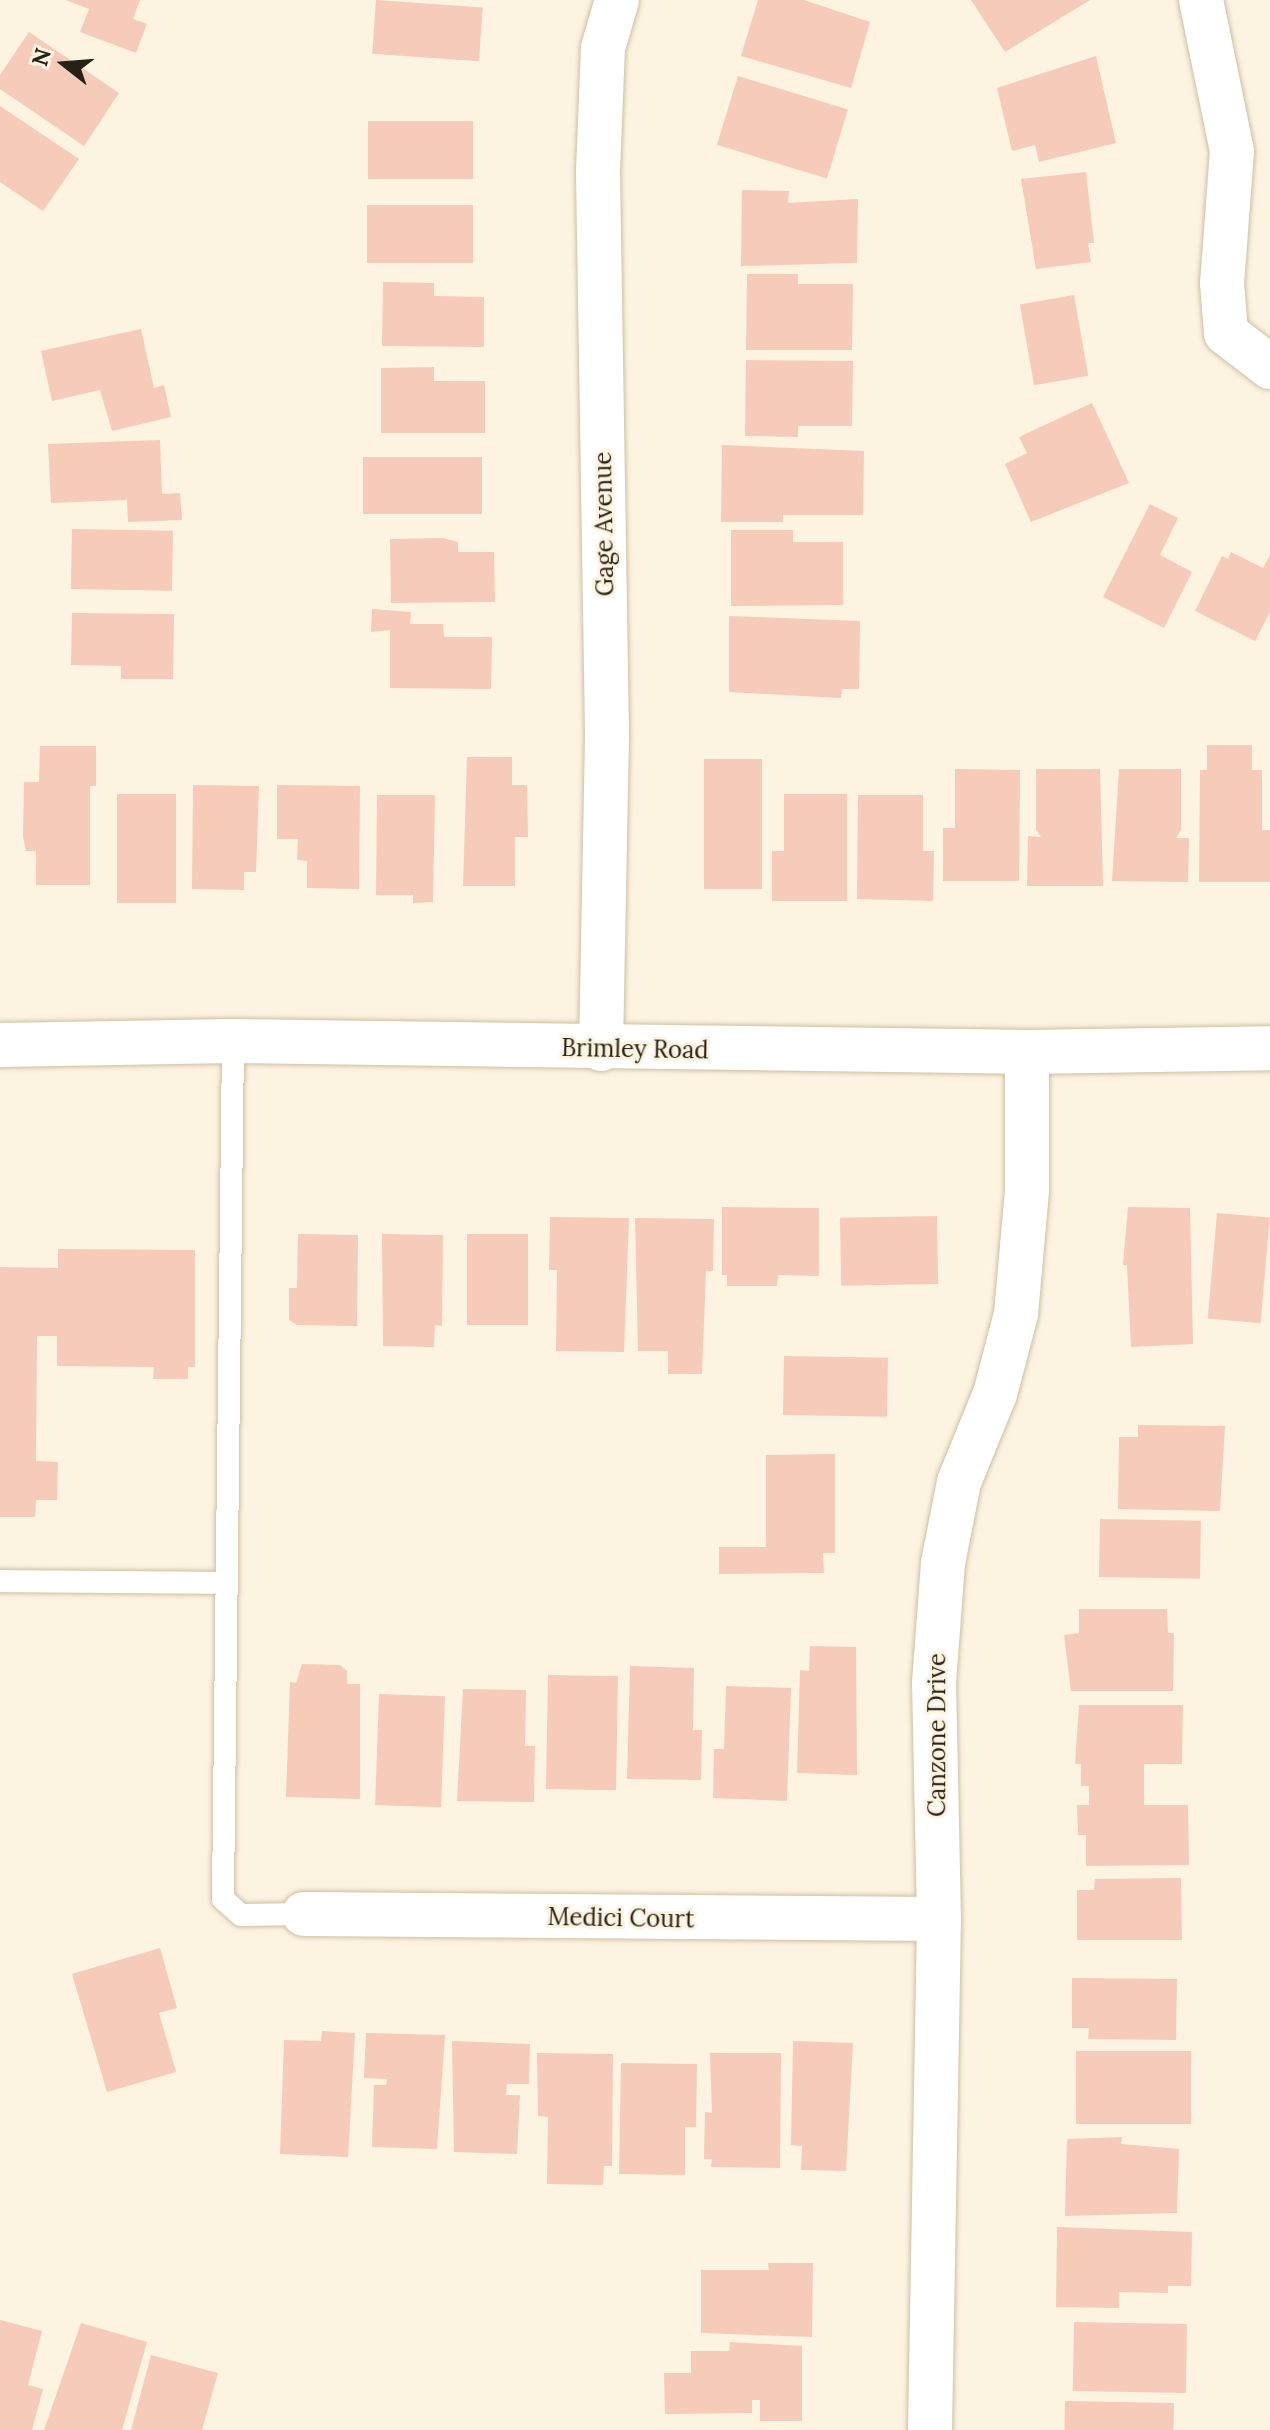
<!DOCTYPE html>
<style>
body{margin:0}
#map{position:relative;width:1270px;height:2430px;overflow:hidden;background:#fcf3e0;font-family:Lora,serif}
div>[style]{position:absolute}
.building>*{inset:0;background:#f6cbb9;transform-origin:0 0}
.roads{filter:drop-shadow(0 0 2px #cebfa1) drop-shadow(0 0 2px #cebfa1)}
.lane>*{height:22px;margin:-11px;padding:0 11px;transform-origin:11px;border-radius:11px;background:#fff}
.street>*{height:44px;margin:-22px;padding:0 22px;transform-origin:22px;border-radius:22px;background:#fff}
.secondary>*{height:44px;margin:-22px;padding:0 22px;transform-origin:22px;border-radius:22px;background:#fff}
span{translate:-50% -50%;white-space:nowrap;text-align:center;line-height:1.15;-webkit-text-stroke:6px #fcf3e0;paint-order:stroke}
.street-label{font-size:24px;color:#262015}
.north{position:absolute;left:24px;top:24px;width:80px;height:80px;-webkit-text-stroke:6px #fcf3e0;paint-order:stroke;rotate:287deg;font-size:22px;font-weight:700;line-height:32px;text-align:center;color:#262015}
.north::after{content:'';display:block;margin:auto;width:28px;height:36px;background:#262015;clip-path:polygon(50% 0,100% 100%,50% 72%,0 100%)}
</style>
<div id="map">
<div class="building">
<i style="clip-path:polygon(66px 0,140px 0,133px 19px,147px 24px,136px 53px,80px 32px,89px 9px)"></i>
<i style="left:376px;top:0;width:107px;height:54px;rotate:4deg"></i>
<i style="clip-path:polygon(758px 0,804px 0,870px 22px,851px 88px,741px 56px)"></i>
<i style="clip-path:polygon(971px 0,1090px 0,1005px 52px)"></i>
<i style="clip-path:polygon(29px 32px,119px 93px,84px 146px,0 89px,0 75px)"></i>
<i style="clip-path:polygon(1096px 56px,1116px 143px,1039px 162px,1035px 145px,1012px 151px,997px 88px)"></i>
<i style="left:738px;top:76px;width:115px;height:72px;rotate:17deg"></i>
<i style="clip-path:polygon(0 106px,79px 159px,43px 211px,0 182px)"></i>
<i style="left:473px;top:121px;width:58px;height:105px;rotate:90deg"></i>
<i style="clip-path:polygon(1086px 172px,1094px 243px,1088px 243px,1091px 262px,1036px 269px,1021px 179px)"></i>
<i style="clip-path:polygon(742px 190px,789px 191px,788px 203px,858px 199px,857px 263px,741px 266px)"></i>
<i style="left:367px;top:205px;width:106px;height:58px"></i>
<i style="clip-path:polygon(747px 274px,798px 274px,798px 284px,853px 284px,852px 350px,746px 350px)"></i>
<i style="clip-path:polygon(383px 282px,434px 283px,434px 296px,484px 297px,484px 347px,382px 346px)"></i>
<i style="left:1074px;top:295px;width:82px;height:55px;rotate:80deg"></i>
<i style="clip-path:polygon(141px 329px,154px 388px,164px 385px,171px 417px,112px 431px,100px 390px,52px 401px,41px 351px)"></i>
<i style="clip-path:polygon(746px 360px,853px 361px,852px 426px,798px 426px,798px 437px,745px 436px)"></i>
<i style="clip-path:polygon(434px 367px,434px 381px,485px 381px,485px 433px,381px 433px,381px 368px)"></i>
<i style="clip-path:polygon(1092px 403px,1129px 483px,1031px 522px,1005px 464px,1027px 453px,1019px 437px)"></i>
<i style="clip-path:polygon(160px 440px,162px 494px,180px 493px,182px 520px,128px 522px,127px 500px,51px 503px,48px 444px)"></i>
<i style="clip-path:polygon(722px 445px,864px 451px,863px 515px,783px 515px,783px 522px,721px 522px)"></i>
<i style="left:363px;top:457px;width:119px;height:57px"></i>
<i style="clip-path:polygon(1150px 504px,1178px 518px,1160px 555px,1192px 572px,1164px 628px,1103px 597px)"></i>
<i style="left:72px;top:529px;width:101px;height:60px;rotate:1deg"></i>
<i style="clip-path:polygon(731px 530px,793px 530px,793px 542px,843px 542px,843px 605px,731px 606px)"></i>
<i style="clip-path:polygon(443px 538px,458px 542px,458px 552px,494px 552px,495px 602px,391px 603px,390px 539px)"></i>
<i style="clip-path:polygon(1231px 552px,1263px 568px,1270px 555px,1270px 612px,1255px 641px,1195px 611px,1222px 556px,1228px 559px)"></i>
<i style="clip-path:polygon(372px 609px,411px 612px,410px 624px,443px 624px,444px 637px,492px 637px,491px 689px,390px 688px,390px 630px,371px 632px)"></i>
<i style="clip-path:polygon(72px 613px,174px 614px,173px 679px,121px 679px,121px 666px,71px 665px)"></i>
<i style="clip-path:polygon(729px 616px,860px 621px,859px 689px,842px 689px,841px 698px,729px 692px)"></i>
<i style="clip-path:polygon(1207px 745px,1252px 745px,1252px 770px,1262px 770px,1262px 830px,1270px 830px,1270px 882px,1199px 882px,1200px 770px,1207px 770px)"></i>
<i style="clip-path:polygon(40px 746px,96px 746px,96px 786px,90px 786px,90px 885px,36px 885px,36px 851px,26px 851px,23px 837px,24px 782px,39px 782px)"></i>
<i style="clip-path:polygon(467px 757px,512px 757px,512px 785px,527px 785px,528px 837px,515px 837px,515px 886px,463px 886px)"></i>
<i style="left:704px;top:759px;width:58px;height:130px"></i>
<i style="clip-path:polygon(955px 769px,1020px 770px,1019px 881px,943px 881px,943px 828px,955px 828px)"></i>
<i style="clip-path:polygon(1036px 769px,1100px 769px,1103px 886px,1027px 886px,1028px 836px,1041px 837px,1036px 830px)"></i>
<i style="clip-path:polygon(1119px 769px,1181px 769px,1181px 830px,1176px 838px,1189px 838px,1188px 882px,1112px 881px)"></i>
<i style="clip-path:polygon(193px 785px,259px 786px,256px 872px,244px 872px,244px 890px,192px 889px)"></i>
<i style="clip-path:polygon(277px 785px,360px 786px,359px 889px,307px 888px,307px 861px,297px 860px,298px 839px,277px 839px)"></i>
<i style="left:117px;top:794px;width:59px;height:109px"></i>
<i style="clip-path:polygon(784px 794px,847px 794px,847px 901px,772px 901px,772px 851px,784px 851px)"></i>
<i style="clip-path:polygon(377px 795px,435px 795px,433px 902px,413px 903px,413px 895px,376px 895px)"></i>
<i style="clip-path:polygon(858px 795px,923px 795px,923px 851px,934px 851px,933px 901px,857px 899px)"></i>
<i style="clip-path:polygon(722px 1207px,819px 1208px,819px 1276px,778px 1275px,777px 1286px,727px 1286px,727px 1275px,722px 1275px)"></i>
<i style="clip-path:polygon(1128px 1207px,1190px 1208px,1193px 1344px,1131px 1347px,1127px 1265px,1123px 1265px)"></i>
<i style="left:1217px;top:1213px;width:53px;height:106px;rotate:5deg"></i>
<i style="left:937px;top:1216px;width:68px;height:97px;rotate:89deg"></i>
<i style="clip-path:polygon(550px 1217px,629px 1218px,624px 1352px,556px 1351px,557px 1270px,549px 1270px)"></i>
<i style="clip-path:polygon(635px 1218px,714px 1219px,713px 1271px,706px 1271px,702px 1374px,668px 1374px,668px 1351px,638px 1351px)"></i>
<i style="clip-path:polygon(298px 1234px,358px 1235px,357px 1326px,297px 1325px,289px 1320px,289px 1288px,297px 1288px)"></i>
<i style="clip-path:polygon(382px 1234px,443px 1235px,442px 1326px,435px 1325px,434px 1347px,383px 1346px)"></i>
<i style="left:467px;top:1234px;width:61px;height:91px"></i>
<i style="clip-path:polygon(58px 1249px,195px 1250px,195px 1367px,188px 1367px,188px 1379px,153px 1379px,154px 1367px,57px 1366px,57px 1336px,37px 1336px,36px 1461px,58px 1462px,57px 1500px,36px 1500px,35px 1517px,0 1517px,0 1267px,58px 1268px)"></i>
<i style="left:784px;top:1356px;width:104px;height:59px;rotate:1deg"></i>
<i style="clip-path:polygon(1138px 1425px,1225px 1426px,1220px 1511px,1118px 1509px,1119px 1437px,1138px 1437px)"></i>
<i style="clip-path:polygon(835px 1454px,835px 1553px,823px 1553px,824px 1573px,719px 1574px,719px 1547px,766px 1547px,766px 1455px)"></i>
<i style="left:1100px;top:1519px;width:101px;height:58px;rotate:1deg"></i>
<i style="clip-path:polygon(1079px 1609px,1167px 1609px,1168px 1633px,1174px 1633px,1173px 1691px,1071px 1691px,1064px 1635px,1079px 1633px)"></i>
<i style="clip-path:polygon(810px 1646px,856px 1647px,857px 1775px,797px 1773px,800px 1670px,809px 1671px)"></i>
<i style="clip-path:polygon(302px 1664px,340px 1665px,347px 1671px,347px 1684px,360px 1684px,360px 1799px,286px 1797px,290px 1682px,296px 1683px)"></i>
<i style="clip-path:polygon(630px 1666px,694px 1668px,693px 1730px,702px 1730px,701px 1780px,627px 1779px)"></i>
<i style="left:548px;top:1675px;width:70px;height:114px;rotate:1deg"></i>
<i style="clip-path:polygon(726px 1686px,791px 1688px,787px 1801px,713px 1798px,714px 1749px,724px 1749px)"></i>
<i style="clip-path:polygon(463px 1689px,526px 1690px,525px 1746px,535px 1746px,534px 1802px,457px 1801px)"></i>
<i style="left:379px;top:1694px;width:66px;height:111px;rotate:2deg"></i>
<i style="clip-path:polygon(1079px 1705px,1183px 1705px,1182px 1764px,1144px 1764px,1144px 1805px,1188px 1805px,1189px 1865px,1086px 1866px,1086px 1835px,1078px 1835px,1077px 1805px,1089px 1805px,1089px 1786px,1081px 1786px,1081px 1764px,1075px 1764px)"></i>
<i style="clip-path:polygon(1181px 1878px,1182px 1940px,1077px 1940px,1077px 1890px,1094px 1890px,1095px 1879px)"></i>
<i style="clip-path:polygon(160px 1948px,177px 2008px,159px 2013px,176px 2072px,107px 2092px,72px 1974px)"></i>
<i style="clip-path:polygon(1072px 1978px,1177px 1979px,1176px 2040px,1088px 2039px,1089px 2028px,1072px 2028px)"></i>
<i style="clip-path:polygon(322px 2031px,355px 2033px,348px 2157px,280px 2154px,284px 2040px,321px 2041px)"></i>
<i style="clip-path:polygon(366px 2033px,445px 2035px,437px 2149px,372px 2147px,374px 2085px,386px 2085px,387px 2079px,364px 2078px)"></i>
<i style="clip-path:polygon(452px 2041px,530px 2044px,529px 2084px,507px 2084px,506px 2095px,520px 2095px,517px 2154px,454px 2152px)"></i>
<i style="clip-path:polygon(793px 2041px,853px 2043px,846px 2171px,801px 2170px,802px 2146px,791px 2145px)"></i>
<i style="left:1076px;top:2051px;width:115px;height:73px"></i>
<i style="clip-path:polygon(537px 2053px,613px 2054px,612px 2166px,604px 2166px,603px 2185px,547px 2184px,548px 2117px,538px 2116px)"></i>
<i style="clip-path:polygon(710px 2053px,781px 2053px,780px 2168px,711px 2167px,712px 2159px,704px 2159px,705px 2112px,712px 2113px)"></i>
<i style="clip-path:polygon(621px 2063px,697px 2064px,696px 2127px,685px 2127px,685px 2175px,619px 2174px)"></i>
<i style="clip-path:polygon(1122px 2137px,1121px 2144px,1179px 2149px,1177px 2213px,1065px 2216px,1067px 2139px)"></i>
<i style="clip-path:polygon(1057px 2227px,1192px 2232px,1191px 2286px,1168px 2286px,1168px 2293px,1119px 2292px,1119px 2308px,1056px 2307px)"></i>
<i style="clip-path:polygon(768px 2263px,813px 2263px,812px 2337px,701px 2333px,701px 2270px,769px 2270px)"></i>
<i style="clip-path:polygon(0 2320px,42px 2331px,28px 2385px,43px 2389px,32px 2430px,0 2430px)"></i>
<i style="left:1074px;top:2322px;width:113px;height:69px;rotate:1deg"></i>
<i style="clip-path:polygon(81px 2323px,147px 2342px,122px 2430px,44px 2430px)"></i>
<i style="clip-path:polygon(730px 2342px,802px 2346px,802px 2421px,760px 2421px,760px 2400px,752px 2400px,752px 2413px,665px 2414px,664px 2373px,691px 2373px,691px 2351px,729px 2351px)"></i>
<i style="clip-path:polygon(151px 2355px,218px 2373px,202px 2430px,131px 2430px)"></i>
<i style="left:1065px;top:2401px;width:109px;height:29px;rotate:1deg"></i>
</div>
<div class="roads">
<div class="lane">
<i style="left:233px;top:1041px;width:858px;rotate:90.67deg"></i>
<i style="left:223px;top:1899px;width:24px;rotate:42deg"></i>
<i style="left:241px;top:1915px;width:63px;rotate:-0.9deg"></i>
<i style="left:0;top:1581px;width:227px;rotate:0.5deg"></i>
</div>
<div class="street">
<i style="left:1201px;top:0;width:154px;rotate:78.4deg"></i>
<i style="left:1232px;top:151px;width:132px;rotate:94.3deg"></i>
<i style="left:1222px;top:283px;width:50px;rotate:85.4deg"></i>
<i style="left:1226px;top:333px;width:56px;rotate:37.7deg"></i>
<i style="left:601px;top:1049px;width:316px;rotate:-88.9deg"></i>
<i style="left:607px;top:733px;width:562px;rotate:-90.92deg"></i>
<i style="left:598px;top:171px;width:123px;rotate:-87.7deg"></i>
<i style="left:603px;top:48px;width:50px;rotate:-73.7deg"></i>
<i style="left:304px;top:1914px;width:635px;rotate:0.45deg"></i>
<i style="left:930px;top:2430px;width:511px;rotate:-88.99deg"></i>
<i style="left:939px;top:1919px;width:236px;rotate:-91.2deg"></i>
<i style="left:934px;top:1683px;width:120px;rotate:-85.7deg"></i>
<i style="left:943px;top:1563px;width:83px;rotate:-78.8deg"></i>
<i style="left:959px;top:1482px;width:95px;rotate:-67.8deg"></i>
<i style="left:995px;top:1394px;width:83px;rotate:-75.3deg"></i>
<i style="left:1016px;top:1314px;width:124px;rotate:-84.9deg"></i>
<i style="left:1027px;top:1190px;width:138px;rotate:-90deg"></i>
</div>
<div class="secondary">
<i style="left:0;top:1045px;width:233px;rotate:-1deg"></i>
<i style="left:233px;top:1041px;width:794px;rotate:0.79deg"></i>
<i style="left:1027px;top:1052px;width:243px;rotate:-0.9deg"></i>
</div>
</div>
<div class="street-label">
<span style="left:604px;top:524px;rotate:-91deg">Gage Avenue</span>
<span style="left:635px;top:1049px;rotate:1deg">Brimley Road</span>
<span style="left:937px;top:1735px;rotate:-90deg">Canzone Drive</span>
<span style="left:621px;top:1918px;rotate:1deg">Medici Court</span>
</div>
<div class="north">N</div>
</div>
